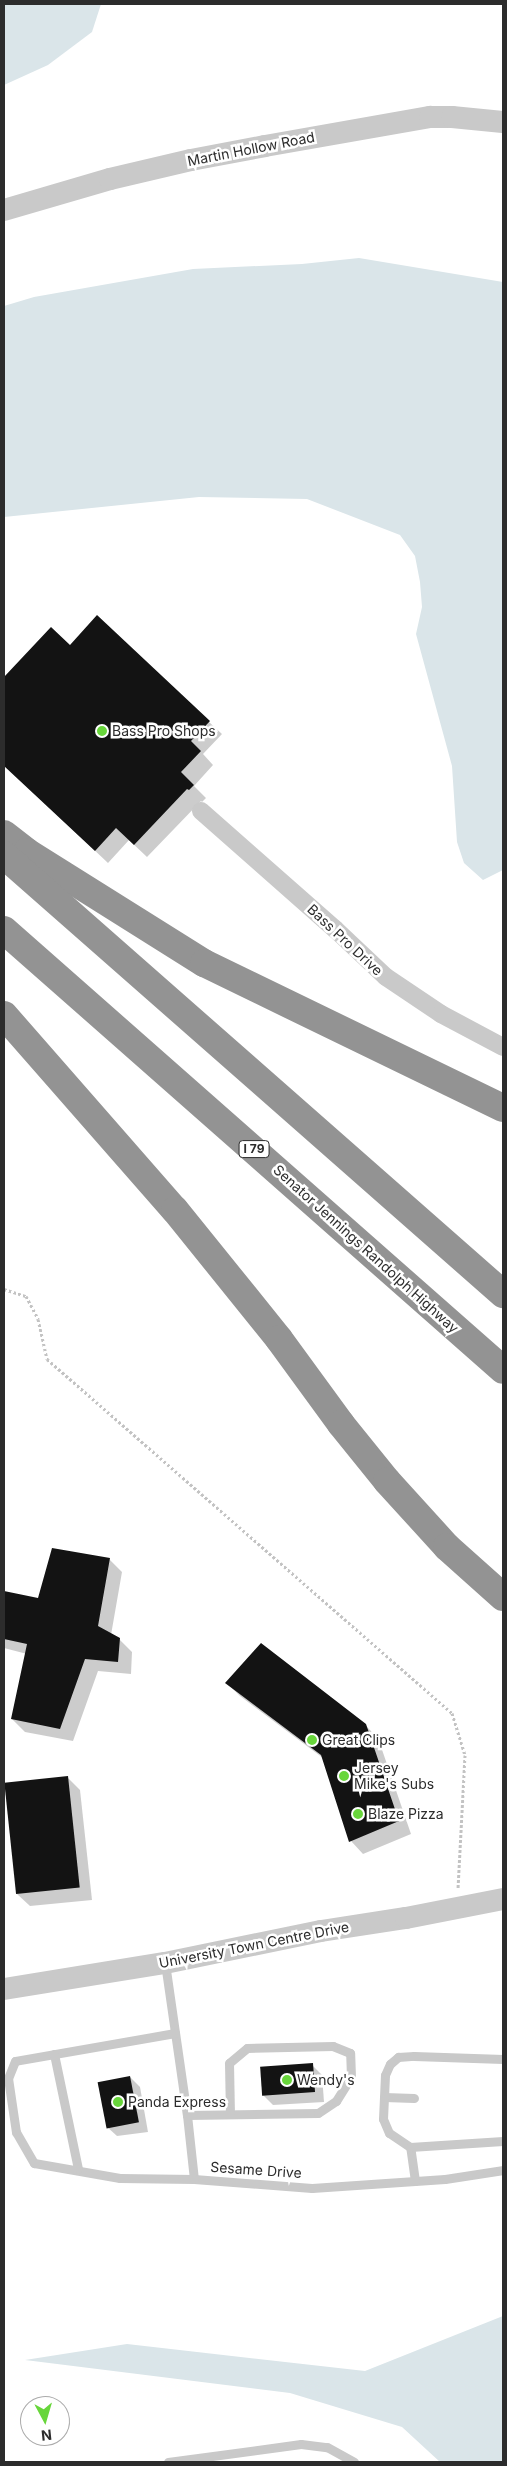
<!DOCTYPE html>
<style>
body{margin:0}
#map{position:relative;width:507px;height:2466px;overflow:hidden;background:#fff;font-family:Inter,sans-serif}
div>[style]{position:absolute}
.green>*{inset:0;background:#dae5e9}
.shadow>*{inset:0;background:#0003}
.building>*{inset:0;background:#131313;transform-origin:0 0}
.path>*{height:3px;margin-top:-1.5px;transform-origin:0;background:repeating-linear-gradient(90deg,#c3c3c3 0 2.5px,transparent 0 5px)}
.service>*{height:9px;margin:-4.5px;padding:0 4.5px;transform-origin:4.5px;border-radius:4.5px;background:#c9c9c9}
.minor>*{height:18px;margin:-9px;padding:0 9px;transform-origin:9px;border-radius:9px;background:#c9c9c9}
.tertiary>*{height:22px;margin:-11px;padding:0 11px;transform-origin:11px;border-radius:11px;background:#c9c9c9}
.motorway>*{height:28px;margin:-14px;padding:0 14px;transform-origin:14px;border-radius:14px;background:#939393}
.dots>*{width:14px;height:14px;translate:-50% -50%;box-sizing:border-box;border:2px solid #fff;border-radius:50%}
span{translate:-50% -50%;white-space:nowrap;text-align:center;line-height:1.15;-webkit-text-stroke:5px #fff;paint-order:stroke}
.shield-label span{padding:1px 4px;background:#fff;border:1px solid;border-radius:4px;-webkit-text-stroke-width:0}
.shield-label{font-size:12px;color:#2c2c2c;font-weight:700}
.street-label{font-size:14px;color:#2c2c2c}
.poi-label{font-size:14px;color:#2c2c2c}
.left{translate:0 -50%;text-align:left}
.frame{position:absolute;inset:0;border:5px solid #2c2c2c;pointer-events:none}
.north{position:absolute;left:20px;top:2396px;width:50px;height:50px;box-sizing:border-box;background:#fff;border:1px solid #ababab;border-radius:50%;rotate:174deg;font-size:14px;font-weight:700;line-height:20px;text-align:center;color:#2c2c2c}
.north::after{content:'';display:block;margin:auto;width:18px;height:22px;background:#68d63b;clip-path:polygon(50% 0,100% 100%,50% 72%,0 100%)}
</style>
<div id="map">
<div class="green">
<i style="clip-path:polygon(4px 4px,101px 4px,92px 32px,48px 65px,4px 85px)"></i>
<i style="clip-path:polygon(359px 258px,503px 282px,503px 870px,483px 880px,464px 863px,457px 842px,452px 766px,416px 634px,422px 607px,420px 582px,415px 556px,400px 535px,307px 499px,199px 497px,4px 517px,4px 306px,34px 297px,193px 269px,302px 264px)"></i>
<i style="clip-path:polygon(503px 2316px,503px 2462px,440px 2462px,402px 2427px,290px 2393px,25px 2360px,127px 2344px,365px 2371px)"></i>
</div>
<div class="shadow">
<i style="clip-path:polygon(51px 629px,70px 646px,209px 722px,222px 734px,203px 754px,213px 765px,194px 786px,206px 798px,202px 802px,201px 801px,147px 857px,129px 840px,108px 863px,4px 765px,4px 679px)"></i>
<i style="clip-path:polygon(109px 1559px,122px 1572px,111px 1635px,119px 1639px,132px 1652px,131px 1674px,98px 1671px,73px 1741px,25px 1732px,12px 1719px,27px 1654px,4px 1648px,4px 1593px,39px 1599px)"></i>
<i style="clip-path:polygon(227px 1683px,365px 1725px,378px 1738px,411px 1834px,363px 1854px,351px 1841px,323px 1758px,240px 1696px)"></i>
<i style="clip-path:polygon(67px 1777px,80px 1790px,92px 1900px,30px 1906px,17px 1894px)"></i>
<i style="clip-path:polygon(312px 2065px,322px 2075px,324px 2102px,273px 2105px,263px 2095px)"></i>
<i style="clip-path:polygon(130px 2077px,140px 2087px,148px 2132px,117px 2136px,106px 2126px)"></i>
</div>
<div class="building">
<i style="clip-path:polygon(97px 615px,210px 721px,191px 741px,201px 751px,181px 772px,194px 785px,189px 790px,187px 789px,134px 845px,116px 828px,95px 851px,4px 766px,4px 677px,51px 627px,70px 645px)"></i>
<i style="clip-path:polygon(52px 1548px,110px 1558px,98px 1626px,120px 1638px,118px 1662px,85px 1659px,60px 1729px,11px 1719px,27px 1644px,4px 1639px,4px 1591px,38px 1598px)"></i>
<i style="clip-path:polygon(261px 1643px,366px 1724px,399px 1821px,349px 1842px,321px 1755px,225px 1683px)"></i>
<i style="left:68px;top:1776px;width:112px;height:64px;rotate:84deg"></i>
<i style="left:313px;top:2063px;width:29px;height:53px;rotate:86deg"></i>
<i style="left:130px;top:2076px;width:47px;height:33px;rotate:79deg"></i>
</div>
<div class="path">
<i style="left:4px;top:1289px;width:23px;rotate:18deg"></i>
<i style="left:26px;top:1296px;width:26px;rotate:62deg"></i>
<i style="left:38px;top:1319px;width:41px;rotate:77.3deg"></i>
<i style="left:47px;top:1359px;width:538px;rotate:41.16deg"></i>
<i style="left:452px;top:1713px;width:44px;rotate:72.8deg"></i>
<i style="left:465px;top:1755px;width:133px;rotate:93deg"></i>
</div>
<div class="service">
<i style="left:165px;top:1963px;width:154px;rotate:81.8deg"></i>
<i style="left:187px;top:2115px;width:64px;rotate:83.8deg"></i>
<i style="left:194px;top:2179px;width:118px;rotate:4.4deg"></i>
<i style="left:312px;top:2188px;width:133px;rotate:-3.9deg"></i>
<i style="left:445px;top:2179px;width:59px;rotate:-8.8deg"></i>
<i style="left:175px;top:2033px;width:162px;rotate:170.1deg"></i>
<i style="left:15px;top:2061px;width:18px;rotate:112deg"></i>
<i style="left:8px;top:2078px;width:55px;rotate:81.6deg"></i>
<i style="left:16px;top:2132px;width:36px;rotate:60deg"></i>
<i style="left:34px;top:2163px;width:87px;rotate:9.9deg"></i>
<i style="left:120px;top:2178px;width:74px;rotate:0.8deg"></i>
<i style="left:54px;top:2054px;width:117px;rotate:78.2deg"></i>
<i style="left:384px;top:2097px;width:30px;rotate:2deg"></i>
<i style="left:187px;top:2115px;width:131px;rotate:-0.9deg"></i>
<i style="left:318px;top:2113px;width:22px;rotate:-34deg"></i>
<i style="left:336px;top:2101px;width:28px;rotate:-58deg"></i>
<i style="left:351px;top:2077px;width:24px;rotate:-92deg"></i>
<i style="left:350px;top:2053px;width:18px;rotate:-158deg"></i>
<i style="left:333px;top:2046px;width:86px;rotate:178.7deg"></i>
<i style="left:247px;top:2048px;width:23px;rotate:140deg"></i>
<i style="left:229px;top:2063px;width:50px;rotate:88.9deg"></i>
<i style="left:410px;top:2147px;width:25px;rotate:-146deg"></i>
<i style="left:389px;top:2133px;width:15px;rotate:-113deg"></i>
<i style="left:383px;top:2119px;width:44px;rotate:-87.4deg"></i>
<i style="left:385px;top:2075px;width:12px;rotate:-66deg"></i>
<i style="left:390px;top:2064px;width:11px;rotate:-41deg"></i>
<i style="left:398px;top:2057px;width:16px;rotate:-4deg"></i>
<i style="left:414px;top:2056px;width:89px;rotate:1.9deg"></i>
<i style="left:415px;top:2181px;width:34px;rotate:-98deg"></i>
<i style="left:410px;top:2147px;width:93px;rotate:-3.7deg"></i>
<i style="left:168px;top:2462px;width:134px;rotate:-7.7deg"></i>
<i style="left:301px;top:2444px;width:26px;rotate:7deg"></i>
<i style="left:327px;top:2447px;width:31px;rotate:29deg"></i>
</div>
<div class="minor">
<i style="left:201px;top:811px;width:179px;rotate:41.4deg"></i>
<i style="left:335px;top:929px;width:70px;rotate:43.3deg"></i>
<i style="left:386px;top:977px;width:66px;rotate:33.9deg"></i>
<i style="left:441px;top:1014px;width:70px;rotate:28deg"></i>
</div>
<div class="tertiary">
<i style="left:4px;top:210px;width:110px;rotate:-16.3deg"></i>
<i style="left:110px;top:179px;width:83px;rotate:-13.2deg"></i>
<i style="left:191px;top:160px;width:75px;rotate:-10.7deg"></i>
<i style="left:265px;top:146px;width:168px;rotate:-10deg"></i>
<i style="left:430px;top:117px;width:22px"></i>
<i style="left:452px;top:117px;width:51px;rotate:5.6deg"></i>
<i style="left:4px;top:1989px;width:163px;rotate:-9.2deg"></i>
<i style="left:165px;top:1963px;width:159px;rotate:-11.6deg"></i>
<i style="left:321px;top:1931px;width:86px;rotate:-8.7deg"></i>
<i style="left:406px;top:1918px;width:99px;rotate:-11.1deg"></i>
</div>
<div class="motorway">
<i style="left:4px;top:834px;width:29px;rotate:38deg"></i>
<i style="left:27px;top:852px;width:209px;rotate:32.1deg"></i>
<i style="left:204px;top:963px;width:332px;rotate:25.9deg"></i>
<i style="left:4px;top:855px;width:665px;rotate:41.34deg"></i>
<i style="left:4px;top:930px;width:665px;rotate:41.4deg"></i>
<i style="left:4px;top:1015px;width:259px;rotate:48.8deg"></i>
<i style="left:175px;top:1210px;width:166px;rotate:51.1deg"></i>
<i style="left:279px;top:1339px;width:105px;rotate:53.9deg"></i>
<i style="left:341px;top:1424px;width:73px;rotate:51.1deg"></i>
<i style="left:387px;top:1481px;width:89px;rotate:47.7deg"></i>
<i style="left:447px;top:1547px;width:75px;rotate:41.8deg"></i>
</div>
<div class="dots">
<i style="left:102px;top:731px;background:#68d63b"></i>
<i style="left:312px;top:1740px;background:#68d63b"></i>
<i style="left:344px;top:1776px;background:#68d63b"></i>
<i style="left:358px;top:1814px;background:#68d63b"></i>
<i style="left:287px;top:2080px;background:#68d63b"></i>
<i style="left:118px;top:2102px;background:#68d63b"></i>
</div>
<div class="shield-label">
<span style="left:254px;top:1149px">I 79</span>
</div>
<div class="street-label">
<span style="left:251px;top:149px;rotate:-11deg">Martin Hollow Road</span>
<span style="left:345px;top:940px;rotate:43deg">Bass Pro Drive</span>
<span style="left:366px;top:1249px;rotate:42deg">Senator Jennings Randolph Highway</span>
<span style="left:254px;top:1945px;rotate:-11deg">University Town Centre Drive</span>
<span style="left:256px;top:2170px;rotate:4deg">Sesame Drive</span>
</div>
<div class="poi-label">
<span class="left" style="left:112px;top:731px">Bass Pro Shops</span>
<span class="left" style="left:322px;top:1740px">Great Clips</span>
<span class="left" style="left:354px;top:1776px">Jersey<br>Mike's Subs</span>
<span class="left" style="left:368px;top:1814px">Blaze Pizza</span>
<span class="left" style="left:297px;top:2080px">Wendy's</span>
<span class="left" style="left:128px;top:2102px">Panda Express</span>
</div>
<div class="frame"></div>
<div class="north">N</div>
</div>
